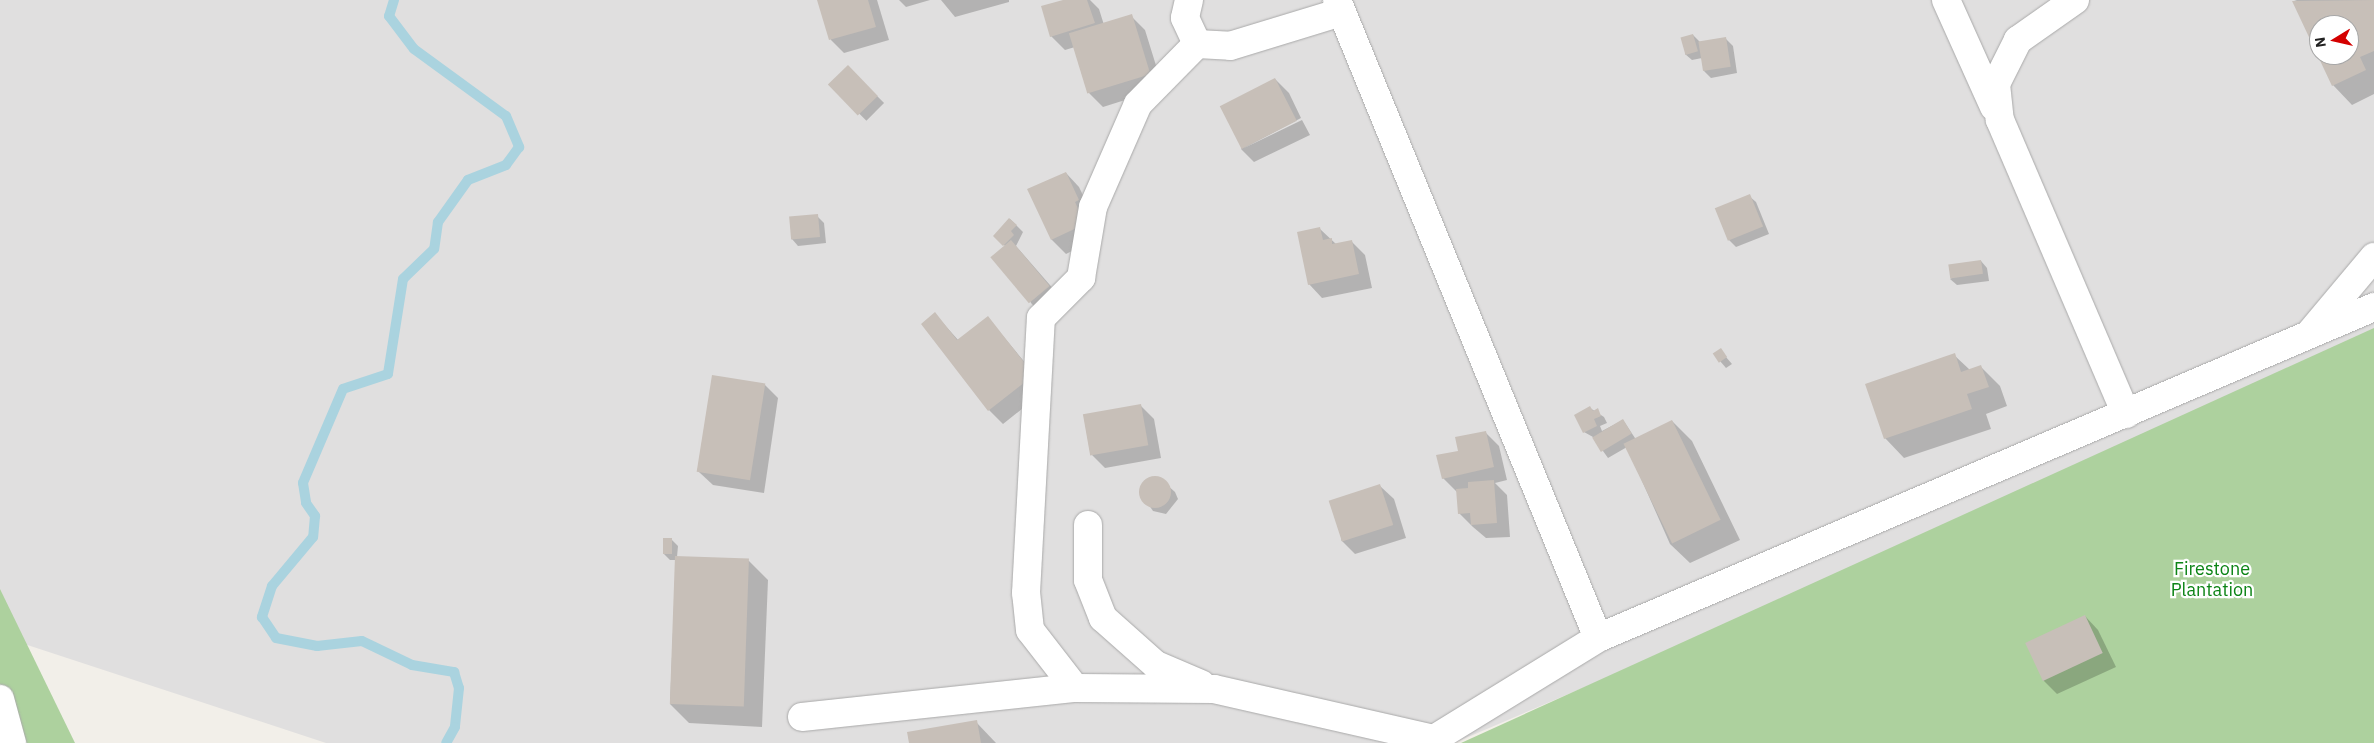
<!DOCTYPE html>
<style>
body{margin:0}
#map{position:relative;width:2374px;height:743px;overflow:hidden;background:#f2efe9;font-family:"IBM Plex Sans",sans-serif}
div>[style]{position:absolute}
.residential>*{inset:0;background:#e0dfdf}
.forest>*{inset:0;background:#add19e}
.shadow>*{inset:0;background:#0003;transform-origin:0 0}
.stream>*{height:10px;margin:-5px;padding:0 5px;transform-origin:5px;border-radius:5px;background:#aad3df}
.building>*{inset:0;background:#c7bfb8;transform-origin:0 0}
.round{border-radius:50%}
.roads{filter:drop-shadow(0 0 1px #a9a9a9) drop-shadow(0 0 1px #a9a9a9)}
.minor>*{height:28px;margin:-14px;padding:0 14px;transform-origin:14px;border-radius:14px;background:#fff}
span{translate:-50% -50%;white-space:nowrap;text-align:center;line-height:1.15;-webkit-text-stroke:4.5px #fff;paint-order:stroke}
.park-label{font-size:18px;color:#0c8416}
.north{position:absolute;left:2309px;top:15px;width:50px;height:50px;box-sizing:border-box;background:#fff;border:1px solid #a7a7a7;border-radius:50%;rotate:261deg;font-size:14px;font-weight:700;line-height:20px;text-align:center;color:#222}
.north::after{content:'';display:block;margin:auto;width:18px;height:22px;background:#d40000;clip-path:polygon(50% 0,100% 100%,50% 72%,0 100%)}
</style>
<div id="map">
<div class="residential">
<i style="clip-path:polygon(evenodd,0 0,2374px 0,2374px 350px,1454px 743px,326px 743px,0 636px,0 0,2319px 25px,2349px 25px,2349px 55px,2319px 55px,2319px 25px)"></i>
</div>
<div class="forest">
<i style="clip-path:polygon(2374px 328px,2374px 743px,1461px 743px)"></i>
<i style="clip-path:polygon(0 589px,75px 743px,0 743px)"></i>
</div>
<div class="shadow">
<i style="clip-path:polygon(819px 0,877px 0,889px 40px,844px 53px,831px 40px)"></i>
<i style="clip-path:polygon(899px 0,930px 0,906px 7px)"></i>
<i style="clip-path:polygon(941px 0,1009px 0,1009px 2px,955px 17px)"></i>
<i style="clip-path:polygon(1067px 0,1090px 0,1099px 9px,1104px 25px,1131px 16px,1145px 30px,1163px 88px,1103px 107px,1089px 93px,1075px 47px,1065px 50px,1051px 36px)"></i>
<i style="clip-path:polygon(evenodd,2297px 0,2374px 0,2374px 94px,2352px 105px,2333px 85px,2294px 1px,2297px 0,2319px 25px,2349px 25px,2349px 55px,2319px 55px,2319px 25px)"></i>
<i style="clip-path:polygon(1693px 35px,1700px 42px,1726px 39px,1733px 46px,1737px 73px,1711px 78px,1704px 71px,1702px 58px,1692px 60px,1685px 54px)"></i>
<i style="left:848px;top:67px;width:51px;height:25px;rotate:45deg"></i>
<i style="clip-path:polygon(1275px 79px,1289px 93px,1301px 118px,1244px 148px,1302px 120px,1310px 135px,1254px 162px,1241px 149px)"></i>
<i style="clip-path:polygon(1066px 173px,1079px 187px,1092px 214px,1098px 238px,1066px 254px,1052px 240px,1029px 190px)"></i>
<i style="clip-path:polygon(1749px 196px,1756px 202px,1769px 234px,1736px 247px,1729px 240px)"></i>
<i style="clip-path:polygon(817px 216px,824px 223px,826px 243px,798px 246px,792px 239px)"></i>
<i style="clip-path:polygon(1010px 219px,1023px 232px,1016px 246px,1063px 300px,1044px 317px,1031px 303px,1006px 247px,995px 236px)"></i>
<i style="clip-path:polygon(1320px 229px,1336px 244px,1351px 241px,1365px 255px,1372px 288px,1322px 298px,1309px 284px)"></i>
<i style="clip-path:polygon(1981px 261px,1987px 268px,1989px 281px,1957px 285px,1950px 279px)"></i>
<i style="clip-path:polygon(935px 314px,959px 341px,988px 318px,1047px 389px,1003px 424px,989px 410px)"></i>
<i style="clip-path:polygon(1720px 350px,1732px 364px,1726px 368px,1720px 361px)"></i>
<i style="clip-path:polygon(1954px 355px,1970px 370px,1981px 367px,2000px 386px,2007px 406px,1986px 414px,1991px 429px,1904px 458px,1885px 438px)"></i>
<i style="clip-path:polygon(764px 384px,778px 398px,764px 493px,713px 485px,699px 472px)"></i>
<i style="clip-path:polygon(1141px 406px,1154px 419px,1161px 458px,1105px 468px,1091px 454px)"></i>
<i style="clip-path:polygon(1590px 408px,1604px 417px,1607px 423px,1600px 426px,1602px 431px,1623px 420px,1637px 441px,1672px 421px,1692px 441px,1740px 540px,1690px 563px,1670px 544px,1627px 447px,1608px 458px,1593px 437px,1584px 432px)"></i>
<i style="clip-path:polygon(1485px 432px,1499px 446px,1507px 480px,1495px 483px,1507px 495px,1510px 537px,1486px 538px,1473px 527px,1459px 513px,1457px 492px,1443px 478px,1460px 452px)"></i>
<i style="clip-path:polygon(1158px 477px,1175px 492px,1178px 499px,1166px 514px,1153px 511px,1140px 492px,1145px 480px)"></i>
<i style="clip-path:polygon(1380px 486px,1394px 499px,1406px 538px,1355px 554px,1341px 540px)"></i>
<i style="clip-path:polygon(671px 539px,678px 546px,677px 557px,749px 561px,768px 580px,762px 727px,689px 723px,670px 704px,676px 560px,670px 560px,663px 553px)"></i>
<i style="clip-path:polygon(2085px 616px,2098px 630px,2116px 667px,2057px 694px,2043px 680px)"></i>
<i style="clip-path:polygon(976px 722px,996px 743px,910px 743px)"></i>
</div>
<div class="stream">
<i style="left:394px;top:0;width:17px;rotate:107deg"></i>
<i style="left:389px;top:16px;width:41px;rotate:52.9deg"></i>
<i style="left:414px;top:49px;width:114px;rotate:36.1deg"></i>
<i style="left:506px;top:116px;width:34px;rotate:67deg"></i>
<i style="left:519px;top:147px;width:22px;rotate:126deg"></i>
<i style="left:506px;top:165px;width:41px;rotate:158.5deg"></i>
<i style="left:468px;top:180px;width:52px;rotate:125.5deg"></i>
<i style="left:438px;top:222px;width:27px;rotate:98deg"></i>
<i style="left:434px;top:249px;width:43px;rotate:135.9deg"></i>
<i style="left:403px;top:279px;width:96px;rotate:99deg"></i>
<i style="left:388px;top:374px;width:47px;rotate:161.6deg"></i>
<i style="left:343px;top:389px;width:102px;rotate:113.1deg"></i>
<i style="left:303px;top:483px;width:20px;rotate:81deg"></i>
<i style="left:306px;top:503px;width:16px;rotate:55deg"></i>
<i style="left:315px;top:516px;width:21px;rotate:95deg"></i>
<i style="left:313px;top:537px;width:64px;rotate:129.9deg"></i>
<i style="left:272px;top:586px;width:33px;rotate:108deg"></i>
<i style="left:262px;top:617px;width:25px;rotate:56deg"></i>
<i style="left:276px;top:638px;width:42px;rotate:11deg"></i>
<i style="left:317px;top:646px;width:45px;rotate:-6.3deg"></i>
<i style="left:362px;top:641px;width:55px;rotate:25.6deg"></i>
<i style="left:412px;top:665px;width:43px;rotate:9.5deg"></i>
<i style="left:454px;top:672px;width:17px;rotate:73deg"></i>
<i style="left:459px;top:688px;width:39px;rotate:96deg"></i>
<i style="left:455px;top:727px;width:18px;rotate:119deg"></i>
</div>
<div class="building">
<i style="clip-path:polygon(817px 0,868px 0,876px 27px,829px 40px)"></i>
<i style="clip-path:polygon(1063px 0,1087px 0,1095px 23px,1050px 37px,1041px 6px)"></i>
<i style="clip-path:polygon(evenodd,2374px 0,2374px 51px,2360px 57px,2366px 70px,2332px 86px,2292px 1px,2374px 0,2319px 25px,2349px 25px,2349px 55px,2319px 55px,2319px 25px)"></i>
<i style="left:1132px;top:14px;width:63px;height:66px;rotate:73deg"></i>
<i style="left:1693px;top:34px;width:18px;height:13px;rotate:74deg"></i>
<i style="left:1726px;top:37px;width:30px;height:28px;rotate:81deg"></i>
<i style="left:848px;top:65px;width:43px;height:28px;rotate:46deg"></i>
<i style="left:1275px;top:78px;width:48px;height:62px;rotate:63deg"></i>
<i style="clip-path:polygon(1066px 172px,1079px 200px,1075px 202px,1085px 224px,1051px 240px,1027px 189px)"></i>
<i style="left:1750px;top:194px;width:35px;height:38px;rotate:68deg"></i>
<i style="left:818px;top:214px;width:23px;height:29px;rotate:85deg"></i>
<i style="clip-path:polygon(1009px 218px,1017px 225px,1011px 231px,1014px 235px,1003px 246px,993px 236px)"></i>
<i style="clip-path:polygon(1320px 227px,1323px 240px,1332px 238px,1332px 244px,1352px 240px,1359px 274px,1308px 285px,1297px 232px)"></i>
<i style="left:1011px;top:240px;width:60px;height:27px;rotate:50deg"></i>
<i style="left:1981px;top:260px;width:14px;height:33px;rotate:82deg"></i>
<i style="clip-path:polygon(935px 312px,957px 340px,988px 316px,1034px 375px,988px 411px,921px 324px)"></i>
<i style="left:1721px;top:348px;width:11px;height:10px;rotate:56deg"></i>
<i style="clip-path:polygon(1955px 353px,1961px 372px,1981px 365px,1989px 387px,1967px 394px,1972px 409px,1884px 439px,1865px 384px)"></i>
<i style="left:712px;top:375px;width:54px;height:98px;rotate:9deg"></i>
<i style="left:1141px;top:404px;width:42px;height:59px;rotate:80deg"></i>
<i style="clip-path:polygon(1590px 406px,1593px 411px,1598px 408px,1601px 416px,1594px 419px,1597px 426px,1583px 433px,1574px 415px)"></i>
<i style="left:1623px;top:419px;width:17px;height:36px;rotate:59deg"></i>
<i style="left:1672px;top:420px;width:111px;height:54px;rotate:64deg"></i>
<i style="clip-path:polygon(1486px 431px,1494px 467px,1442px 479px,1436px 455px,1458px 451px,1455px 437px)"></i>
<i class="round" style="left:1139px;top:476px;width:32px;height:32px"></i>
<i style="clip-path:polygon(1494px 480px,1497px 523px,1471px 525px,1470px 513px,1458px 514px,1456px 489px,1468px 488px,1468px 482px)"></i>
<i style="left:1380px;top:484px;width:43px;height:54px;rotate:72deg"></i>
<i style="left:663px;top:538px;width:9px;height:16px"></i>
<i style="left:675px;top:556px;width:74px;height:148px;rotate:2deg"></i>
<i style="left:2085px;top:615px;width:42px;height:66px;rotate:65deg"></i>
<i style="clip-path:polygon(977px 720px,981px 743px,909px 743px,907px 732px)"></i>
</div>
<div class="roads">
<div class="minor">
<i style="left:1189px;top:0;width:18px;rotate:103deg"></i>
<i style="left:1185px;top:18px;width:29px;rotate:65deg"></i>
<i style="left:1197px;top:44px;width:33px;rotate:3deg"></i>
<i style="left:1230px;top:46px;width:116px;rotate:-17deg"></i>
<i style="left:1337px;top:0;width:689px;rotate:67.75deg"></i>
<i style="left:1946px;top:0;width:117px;rotate:65.8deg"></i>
<i style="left:2075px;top:0;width:70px;rotate:144.9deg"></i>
<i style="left:2018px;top:40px;width:49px;rotate:116.6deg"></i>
<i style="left:1996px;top:84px;width:36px;rotate:84deg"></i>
<i style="left:2000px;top:120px;width:320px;rotate:66.8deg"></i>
<i style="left:2311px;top:332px;width:98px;rotate:-50deg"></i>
<i style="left:1088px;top:525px;width:55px;rotate:90deg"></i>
<i style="left:1088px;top:580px;width:41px;rotate:68.5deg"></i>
<i style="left:1103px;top:618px;width:71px;rotate:41.6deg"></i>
<i style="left:1156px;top:665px;width:49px;rotate:22.9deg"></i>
<i style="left:1075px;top:688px;width:73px;rotate:-127.8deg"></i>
<i style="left:1030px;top:630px;width:37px;rotate:-96deg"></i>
<i style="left:1026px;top:593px;width:275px;rotate:-86.9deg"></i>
<i style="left:1041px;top:318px;width:57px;rotate:-45deg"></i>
<i style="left:1081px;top:278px;width:72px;rotate:-80.4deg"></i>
<i style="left:1093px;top:207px;width:112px;rotate:-66.4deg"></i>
<i style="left:1138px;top:104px;width:84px;rotate:-45.5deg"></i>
<i style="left:0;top:699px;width:46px;rotate:74.7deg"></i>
<i style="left:802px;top:717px;width:275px;rotate:-6.1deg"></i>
<i style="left:1075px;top:688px;width:139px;rotate:0.4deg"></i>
<i style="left:1214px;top:689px;width:226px;rotate:12.8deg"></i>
<i style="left:1434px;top:739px;width:193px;rotate:-31.6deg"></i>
<i style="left:1598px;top:638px;width:844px;rotate:-23.1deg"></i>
</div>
</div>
<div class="park-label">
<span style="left:2212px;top:580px">Firestone<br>Plantation</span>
</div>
<div class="north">N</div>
</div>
